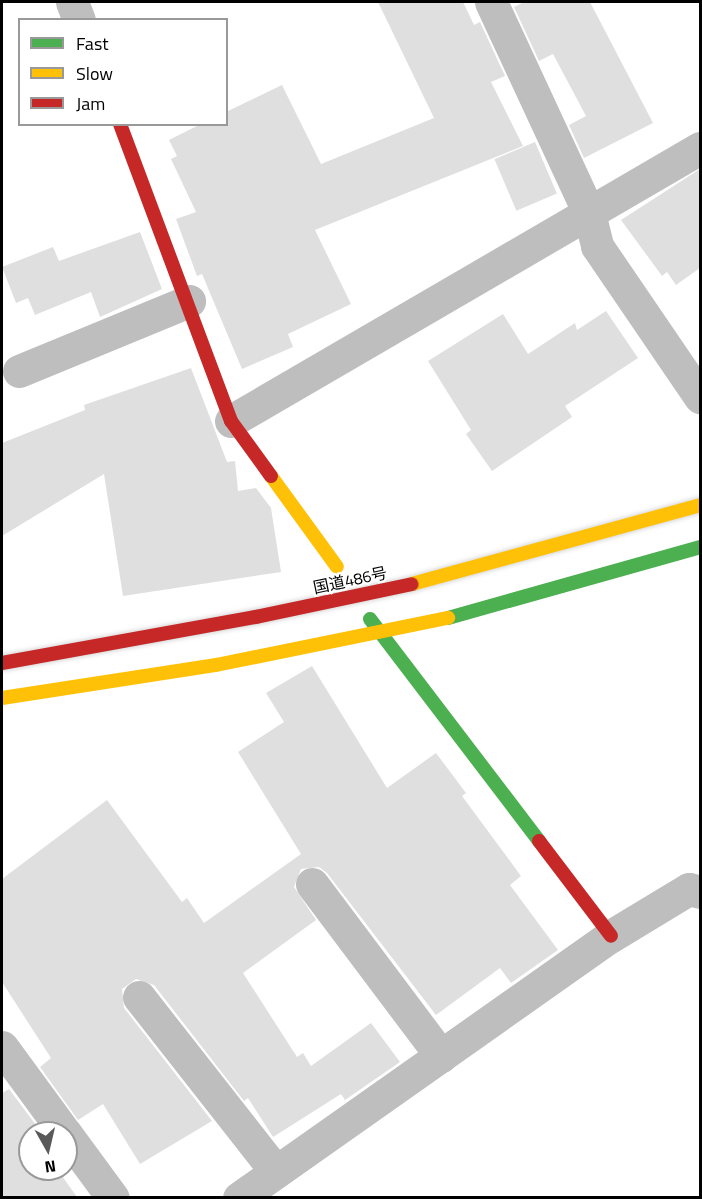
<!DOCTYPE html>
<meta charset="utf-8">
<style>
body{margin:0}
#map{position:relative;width:702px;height:1199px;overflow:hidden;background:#fff;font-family:"Titillium Web","Noto Sans JP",sans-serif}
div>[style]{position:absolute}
.building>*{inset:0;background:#dfdfdf;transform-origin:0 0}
.street>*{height:33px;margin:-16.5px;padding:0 16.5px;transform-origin:16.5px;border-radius:16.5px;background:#bebebe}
.fast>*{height:14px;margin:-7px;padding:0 7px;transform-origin:7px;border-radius:7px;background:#4caf50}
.slow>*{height:14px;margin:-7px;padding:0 7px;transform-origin:7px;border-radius:7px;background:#ffc107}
.jam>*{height:14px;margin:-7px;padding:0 7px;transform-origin:7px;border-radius:7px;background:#c62828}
.bridges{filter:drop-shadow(0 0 2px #dbdbdb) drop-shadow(0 0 2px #dbdbdb)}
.slow-bridge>*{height:14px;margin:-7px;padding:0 7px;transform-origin:7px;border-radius:7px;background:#ffc107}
.jam-bridge>*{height:14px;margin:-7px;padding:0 7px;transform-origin:7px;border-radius:7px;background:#c62828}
span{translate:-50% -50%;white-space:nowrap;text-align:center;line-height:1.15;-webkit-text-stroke:4.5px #fff;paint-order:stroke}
.street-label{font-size:16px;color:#000}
.frame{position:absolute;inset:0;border:3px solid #000;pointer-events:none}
.legend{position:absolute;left:18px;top:18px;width:210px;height:108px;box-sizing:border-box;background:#fff;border:2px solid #999;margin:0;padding:8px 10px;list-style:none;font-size:18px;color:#000}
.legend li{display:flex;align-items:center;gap:12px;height:30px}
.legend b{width:30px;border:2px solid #999}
.north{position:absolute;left:18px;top:1121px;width:60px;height:60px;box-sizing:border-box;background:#fff;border:2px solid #999;border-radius:50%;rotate:172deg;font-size:16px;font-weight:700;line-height:24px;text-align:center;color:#000}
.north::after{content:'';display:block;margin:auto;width:21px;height:27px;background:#595959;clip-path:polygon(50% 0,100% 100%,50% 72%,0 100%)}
</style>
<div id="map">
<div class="building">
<i style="clip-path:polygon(378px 2px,463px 2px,474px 25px,480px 22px,505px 76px,491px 82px,523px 146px,315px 230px,351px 304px,288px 334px,293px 347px,242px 369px,202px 274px,197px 276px,176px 219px,196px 212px,171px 159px,177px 156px,169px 140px,201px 124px,226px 124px,226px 112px,282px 85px,321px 164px,434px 118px)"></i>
<i style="clip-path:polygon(524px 2px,590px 2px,653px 123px,584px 158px,569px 125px,586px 116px,553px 54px,539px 61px,514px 7px)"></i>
<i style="left:535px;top:142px;width:56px;height:44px;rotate:67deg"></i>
<i style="clip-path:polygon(700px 169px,700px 268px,676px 285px,667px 272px,662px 276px,621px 220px)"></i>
<i style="clip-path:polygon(140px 232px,162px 289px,100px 317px,91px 292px,35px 315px,28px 298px,16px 303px,2px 267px,53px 247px,59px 261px)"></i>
<i style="clip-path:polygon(606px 311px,638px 358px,565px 406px,572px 417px,492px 471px,466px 434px,471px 430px,428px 361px,503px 314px,528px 354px,575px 323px,577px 330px)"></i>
<i style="clip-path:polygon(191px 368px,227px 462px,235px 461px,238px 491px,256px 488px,271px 508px,281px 572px,123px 596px,104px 474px,2px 536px,2px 443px,85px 410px,84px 405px)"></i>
<i style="clip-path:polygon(312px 666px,387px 788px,436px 753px,466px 793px,462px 796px,521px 876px,510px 885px,558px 950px,511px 983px,500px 968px,436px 1015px,327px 873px,319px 867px,301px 869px,294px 887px,316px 920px,243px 973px,297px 1057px,303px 1053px,311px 1066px,371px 1023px,400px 1062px,345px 1100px,341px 1094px,273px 1137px,248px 1098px,244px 1101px,154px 985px,136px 979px,122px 989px,124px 1008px,212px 1121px,140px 1164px,103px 1104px,78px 1120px,40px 1067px,51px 1058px,2px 982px,2px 879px,107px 800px,182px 902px,187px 898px,204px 923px,301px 854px,238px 752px,284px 722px,266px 693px)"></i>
<i style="clip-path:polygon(9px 1089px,42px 1133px,30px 1133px,30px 1169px,57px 1169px,77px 1197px,2px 1197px,2px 1093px)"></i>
</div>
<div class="street">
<i style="left:72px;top:2px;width:19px;rotate:69deg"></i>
<i style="left:491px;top:2px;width:233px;rotate:65.1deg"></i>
<i style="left:589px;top:213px;width:34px;rotate:76deg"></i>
<i style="left:597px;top:246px;width:183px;rotate:55.7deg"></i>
<i style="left:19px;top:371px;width:184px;rotate:-22.4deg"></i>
<i style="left:231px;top:421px;width:543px;rotate:-30.2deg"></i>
<i style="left:312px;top:884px;width:215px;rotate:53.1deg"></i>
<i style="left:139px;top:997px;width:222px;rotate:51.9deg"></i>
<i style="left:2px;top:1047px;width:107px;rotate:53.8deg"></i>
<i style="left:66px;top:1134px;width:79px;rotate:53.7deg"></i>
<i style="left:239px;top:1198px;width:455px;rotate:-35.2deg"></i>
<i style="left:611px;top:936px;width:91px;rotate:-31.1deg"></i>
<i style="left:689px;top:889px;width:11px;rotate:15deg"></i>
</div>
<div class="fast">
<i style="left:448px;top:618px;width:262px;rotate:-15.7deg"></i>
<i style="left:370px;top:619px;width:279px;rotate:52.7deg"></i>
</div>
<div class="slow">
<i style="left:271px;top:476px;width:112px;rotate:54deg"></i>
<i style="left:2px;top:698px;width:217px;rotate:-8.8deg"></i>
<i style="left:216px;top:665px;width:237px;rotate:-11.5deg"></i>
</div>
<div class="jam">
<i style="left:120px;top:124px;width:317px;rotate:69.5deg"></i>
<i style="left:231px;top:421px;width:68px;rotate:54deg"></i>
<i style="left:539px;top:841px;width:119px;rotate:52.8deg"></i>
</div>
<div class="bridges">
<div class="slow-bridge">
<i style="left:412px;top:584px;width:299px;rotate:-15.3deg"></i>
</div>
<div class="jam-bridge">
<i style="left:2px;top:663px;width:258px;rotate:-10.3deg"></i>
<i style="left:256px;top:617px;width:159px;rotate:-11.9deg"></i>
</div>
</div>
<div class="street-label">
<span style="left:350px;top:580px;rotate:-12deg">国道486号</span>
</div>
<div class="frame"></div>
<ul class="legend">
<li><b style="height:8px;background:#4caf50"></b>Fast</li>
<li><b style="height:8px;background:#ffc107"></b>Slow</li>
<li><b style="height:8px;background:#c62828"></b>Jam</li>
</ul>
<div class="north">N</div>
</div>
